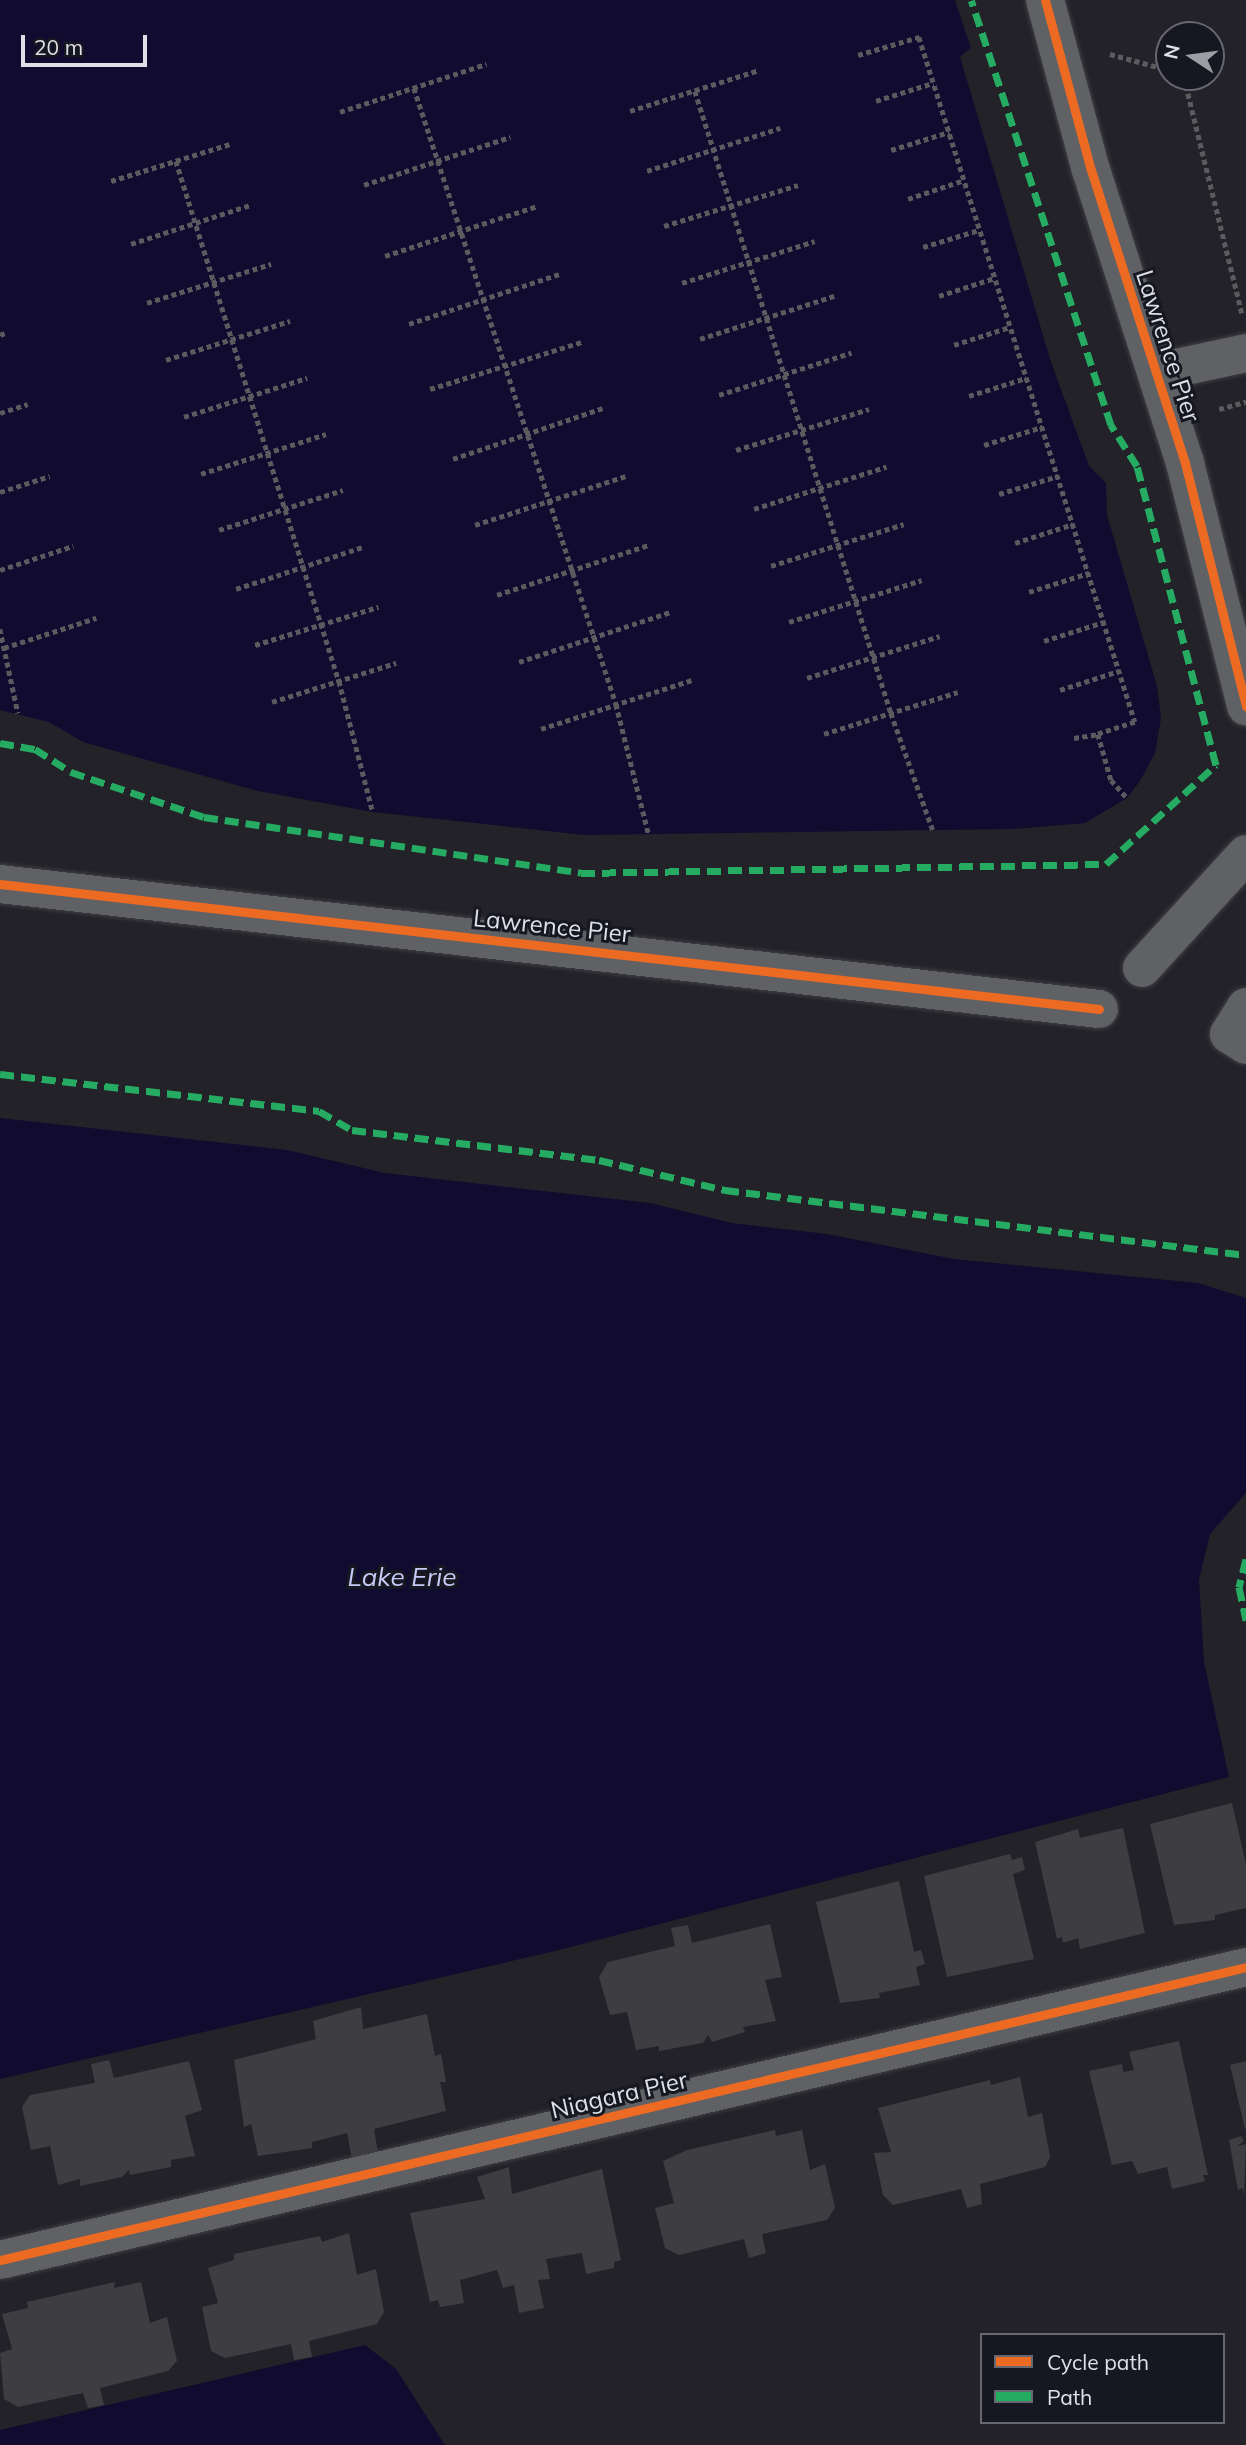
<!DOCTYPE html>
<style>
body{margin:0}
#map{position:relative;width:1246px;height:2445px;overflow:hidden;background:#222228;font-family:Mulish,sans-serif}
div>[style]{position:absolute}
.water>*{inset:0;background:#100b2f}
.building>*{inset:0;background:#3d3d42}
.path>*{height:4.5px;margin-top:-2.25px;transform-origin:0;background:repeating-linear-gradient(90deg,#5b5b5f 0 5px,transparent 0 8.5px)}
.roads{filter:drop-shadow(0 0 2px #3e3e44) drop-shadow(0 0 2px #3e3e44)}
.minor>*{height:38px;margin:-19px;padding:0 19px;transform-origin:19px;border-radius:19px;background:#606165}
.quiet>*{height:7px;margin-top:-3.5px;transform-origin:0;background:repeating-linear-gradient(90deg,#26ab63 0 14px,transparent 0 21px)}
.cycleway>*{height:9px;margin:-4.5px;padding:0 4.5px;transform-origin:4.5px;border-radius:4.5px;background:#ed6a23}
span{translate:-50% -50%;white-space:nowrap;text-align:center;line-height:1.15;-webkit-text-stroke:6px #161721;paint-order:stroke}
.street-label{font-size:24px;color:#dfe0e7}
.water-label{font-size:26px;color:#c6c9f5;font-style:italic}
.legend{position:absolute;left:980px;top:2333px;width:245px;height:91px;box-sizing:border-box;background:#161721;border:2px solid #666770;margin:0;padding:9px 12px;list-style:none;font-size:21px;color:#dfe0e7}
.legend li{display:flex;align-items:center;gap:14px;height:35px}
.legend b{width:35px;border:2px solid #666770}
.north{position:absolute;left:1155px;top:21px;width:70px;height:70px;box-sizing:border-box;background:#161721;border:2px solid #666770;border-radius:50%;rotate:283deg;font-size:19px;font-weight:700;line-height:28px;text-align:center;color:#dfe0e7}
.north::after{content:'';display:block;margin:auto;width:24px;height:32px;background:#9d9ea4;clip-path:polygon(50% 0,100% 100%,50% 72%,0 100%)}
.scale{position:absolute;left:21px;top:35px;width:126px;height:32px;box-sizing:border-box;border:4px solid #dfe0e7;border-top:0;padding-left:9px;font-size:21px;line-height:24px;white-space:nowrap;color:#dfe0e7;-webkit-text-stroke:5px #161721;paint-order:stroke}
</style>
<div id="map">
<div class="water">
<i style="clip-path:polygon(0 0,955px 0,971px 48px,960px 57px,1051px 362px,1089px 466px,1106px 483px,1107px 515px,1157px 686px,1161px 718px,1155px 753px,1140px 781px,1127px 798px,1085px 823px,1012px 829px,585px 835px,373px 812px,258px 791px,83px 742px,49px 722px,0 710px)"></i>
<i style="clip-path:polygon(0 1118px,287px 1150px,385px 1173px,650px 1203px,732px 1223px,827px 1234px,954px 1259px,1198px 1283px,1246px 1298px,1246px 1493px,1210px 1534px,1199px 1580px,1204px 1662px,1229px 1777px,555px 1951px,0 2079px)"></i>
<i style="clip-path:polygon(365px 2345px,396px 2369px,445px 2445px,0 2445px,0 2430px)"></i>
</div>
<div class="building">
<i style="clip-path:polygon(1232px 1803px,1246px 1864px,1246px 1908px,1215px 1915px,1215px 1920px,1174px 1925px,1150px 1824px)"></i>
<i style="clip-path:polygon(1123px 1828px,1145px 1933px,1080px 1949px,1078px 1938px,1063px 1943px,1062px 1937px,1057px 1939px,1035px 1842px,1078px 1829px,1080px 1838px)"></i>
<i style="clip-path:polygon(1010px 1854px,1012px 1860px,1022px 1857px,1025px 1870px,1013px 1874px,1034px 1959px,947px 1977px,924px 1876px)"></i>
<i style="clip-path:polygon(899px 1881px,914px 1952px,921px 1950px,925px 1964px,916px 1967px,920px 1985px,879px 1993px,880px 1998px,840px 2003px,816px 1902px)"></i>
<i style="clip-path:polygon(770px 1924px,782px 1977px,765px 1980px,776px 2021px,743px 2027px,745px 2032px,712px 2042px,708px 2035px,703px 2043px,659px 2051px,659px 2046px,636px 2050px,627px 2012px,610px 2015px,599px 1977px,608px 1962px,675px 1946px,671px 1928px,688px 1925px,692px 1943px)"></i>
<i style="clip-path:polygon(361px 2007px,363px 2029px,427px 2014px,435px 2056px,441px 2054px,446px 2082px,440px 2082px,446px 2111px,374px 2129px,378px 2153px,352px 2159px,347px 2133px,312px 2142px,312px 2148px,258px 2156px,251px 2124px,244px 2127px,234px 2060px,316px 2039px,313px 2021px)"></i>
<i style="clip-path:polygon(1179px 2041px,1208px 2175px,1203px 2175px,1205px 2181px,1172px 2189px,1167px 2167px,1138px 2174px,1132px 2161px,1112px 2165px,1089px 2071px,1122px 2064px,1123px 2072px,1134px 2070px,1129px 2052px)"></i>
<i style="clip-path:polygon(109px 2060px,114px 2078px,189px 2061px,202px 2110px,185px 2116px,195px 2156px,171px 2160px,171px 2167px,130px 2175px,129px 2170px,122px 2177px,80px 2186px,80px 2179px,58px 2185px,50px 2146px,31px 2150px,22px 2107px,30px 2095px,95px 2083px,91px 2064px)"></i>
<i style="clip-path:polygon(1246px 2061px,1246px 2129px,1245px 2129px,1230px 2065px)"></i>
<i style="clip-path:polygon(1020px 2077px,1028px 2117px,1042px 2113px,1050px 2157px,1045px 2167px,980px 2184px,982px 2204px,967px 2208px,961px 2189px,893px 2205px,883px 2195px,874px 2153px,891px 2152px,878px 2108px,990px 2080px,991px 2085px)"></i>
<i style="clip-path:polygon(775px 2130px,776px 2136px,802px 2130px,810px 2170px,825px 2164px,835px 2208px,827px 2220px,762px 2234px,766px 2253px,749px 2258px,744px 2239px,679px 2255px,665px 2248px,655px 2208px,674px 2203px,663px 2161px,687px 2150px)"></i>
<i style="clip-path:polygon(1241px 2136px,1244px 2141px,1237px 2146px,1246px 2144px,1244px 2196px,1243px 2188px,1238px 2190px,1229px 2140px)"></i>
<i style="clip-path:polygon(509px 2167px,512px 2194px,602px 2169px,621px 2260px,614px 2262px,614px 2268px,586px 2274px,582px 2253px,546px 2259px,550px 2279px,538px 2280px,544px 2308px,519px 2313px,514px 2285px,503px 2288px,497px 2270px,460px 2280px,464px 2303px,440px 2307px,438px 2300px,430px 2302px,410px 2213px,485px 2199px,477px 2177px)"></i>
<i style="clip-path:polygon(349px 2233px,357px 2275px,376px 2269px,384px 2312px,377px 2324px,309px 2341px,312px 2357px,294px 2360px,291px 2344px,225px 2358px,211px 2351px,202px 2307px,218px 2303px,208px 2268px,234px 2260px,234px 2254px,320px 2236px,322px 2242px)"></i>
<i style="clip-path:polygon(115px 2282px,114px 2288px,141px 2282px,150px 2323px,167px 2317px,177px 2361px,168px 2371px,100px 2388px,104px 2405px,88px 2408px,83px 2393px,18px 2407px,4px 2399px,0 2353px,12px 2349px,2px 2314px,28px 2308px,27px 2302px)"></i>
</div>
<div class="path">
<i style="left:1110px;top:54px;width:61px;rotate:15.2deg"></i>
<i style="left:858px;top:55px;width:64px;rotate:-16.4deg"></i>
<i style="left:919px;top:37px;width:718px;rotate:72.5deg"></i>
<i style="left:1135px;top:722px;width:39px;rotate:162deg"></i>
<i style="left:1098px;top:734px;width:48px;rotate:74.2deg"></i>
<i style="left:1111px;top:780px;width:24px;rotate:48deg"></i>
<i style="left:1184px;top:77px;width:244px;rotate:76.2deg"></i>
<i style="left:414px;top:88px;width:648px;rotate:71.84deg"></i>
<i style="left:616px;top:704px;width:135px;rotate:75.9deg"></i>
<i style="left:695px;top:91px;width:652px;rotate:72.51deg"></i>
<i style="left:891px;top:713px;width:124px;rotate:70.3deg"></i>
<i style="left:876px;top:101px;width:60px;rotate:-17.5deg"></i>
<i style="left:630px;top:111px;width:135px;rotate:-17.6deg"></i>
<i style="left:340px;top:112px;width:154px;rotate:-18.2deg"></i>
<i style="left:891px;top:150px;width:61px;rotate:-17.2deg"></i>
<i style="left:176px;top:161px;width:545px;rotate:72.6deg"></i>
<i style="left:339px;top:681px;width:135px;rotate:75.5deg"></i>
<i style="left:647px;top:171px;width:140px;rotate:-17.9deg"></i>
<i style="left:111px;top:181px;width:125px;rotate:-17.3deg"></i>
<i style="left:364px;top:185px;width:154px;rotate:-18.2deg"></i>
<i style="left:908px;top:199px;width:59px;rotate:-18.7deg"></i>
<i style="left:664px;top:226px;width:140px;rotate:-17deg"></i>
<i style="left:131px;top:244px;width:125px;rotate:-18.1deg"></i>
<i style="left:923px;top:247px;width:59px;rotate:-16.9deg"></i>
<i style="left:385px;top:256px;width:160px;rotate:-18.2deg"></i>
<i style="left:682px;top:283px;width:139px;rotate:-17.5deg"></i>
<i style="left:939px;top:296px;width:59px;rotate:-17.8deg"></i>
<i style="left:147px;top:303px;width:130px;rotate:-17.5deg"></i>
<i style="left:409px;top:324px;width:158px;rotate:-18.4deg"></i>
<i style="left:0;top:335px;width:5px;rotate:-22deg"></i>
<i style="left:700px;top:339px;width:141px;rotate:-17.8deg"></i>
<i style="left:954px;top:345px;width:59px;rotate:-17.8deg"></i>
<i style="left:166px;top:360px;width:130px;rotate:-17.5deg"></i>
<i style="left:430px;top:389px;width:159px;rotate:-17.2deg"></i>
<i style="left:719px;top:395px;width:139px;rotate:-17.7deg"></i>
<i style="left:969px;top:396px;width:60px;rotate:-17.5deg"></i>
<i style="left:1219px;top:409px;width:28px;rotate:-15deg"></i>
<i style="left:0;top:413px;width:29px;rotate:-18deg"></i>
<i style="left:184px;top:417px;width:129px;rotate:-17.6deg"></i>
<i style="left:984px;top:445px;width:61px;rotate:-17.2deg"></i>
<i style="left:736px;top:450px;width:139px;rotate:-17.1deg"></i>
<i style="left:453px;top:459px;width:158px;rotate:-18.8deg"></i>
<i style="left:201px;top:474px;width:131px;rotate:-17.7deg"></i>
<i style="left:0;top:492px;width:52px;rotate:-17.7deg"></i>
<i style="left:999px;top:494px;width:62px;rotate:-17deg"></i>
<i style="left:754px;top:509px;width:139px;rotate:-17.7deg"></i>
<i style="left:475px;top:525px;width:159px;rotate:-18deg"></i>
<i style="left:219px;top:530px;width:130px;rotate:-17.9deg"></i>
<i style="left:1015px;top:543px;width:61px;rotate:-18.1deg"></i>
<i style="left:771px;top:566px;width:139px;rotate:-17.5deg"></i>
<i style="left:0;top:570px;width:77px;rotate:-18.2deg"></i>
<i style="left:236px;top:589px;width:133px;rotate:-18.4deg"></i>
<i style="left:1029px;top:592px;width:63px;rotate:-17.6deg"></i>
<i style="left:497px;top:595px;width:159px;rotate:-18.3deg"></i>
<i style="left:789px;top:622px;width:139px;rotate:-17.5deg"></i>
<i style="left:0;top:629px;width:86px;rotate:77.9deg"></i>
<i style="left:1044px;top:641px;width:63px;rotate:-17.6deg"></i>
<i style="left:255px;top:645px;width:129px;rotate:-17.2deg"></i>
<i style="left:4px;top:648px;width:97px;rotate:-18.1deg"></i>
<i style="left:519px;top:662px;width:159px;rotate:-18.3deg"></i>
<i style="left:807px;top:678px;width:139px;rotate:-17.5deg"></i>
<i style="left:1060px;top:690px;width:62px;rotate:-17.9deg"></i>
<i style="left:272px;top:702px;width:130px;rotate:-17.5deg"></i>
<i style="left:541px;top:729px;width:159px;rotate:-18deg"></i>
<i style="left:824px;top:734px;width:140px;rotate:-17.4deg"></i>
<i style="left:1074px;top:738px;width:24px;rotate:-9deg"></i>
</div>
<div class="roads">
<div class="minor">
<i style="left:1045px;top:0;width:176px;rotate:74.9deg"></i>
<i style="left:1091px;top:170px;width:308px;rotate:72.2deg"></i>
<i style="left:1185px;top:463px;width:251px;rotate:75.9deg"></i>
<i style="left:1158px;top:372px;width:90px;rotate:-12.2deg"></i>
<i style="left:0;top:884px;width:1106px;rotate:6.49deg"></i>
<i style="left:1142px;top:968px;width:154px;rotate:-47.6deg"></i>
<i style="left:1246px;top:1007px;width:32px;rotate:122deg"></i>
<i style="left:1229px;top:1034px;width:20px;rotate:33deg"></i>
<i style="left:0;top:2260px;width:1280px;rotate:-13.23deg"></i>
</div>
</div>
<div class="quiet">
<i style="left:0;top:743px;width:36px;rotate:10deg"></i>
<i style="left:35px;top:749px;width:43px;rotate:32.6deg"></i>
<i style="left:71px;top:772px;width:140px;rotate:18.7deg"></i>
<i style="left:204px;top:817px;width:381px;rotate:8.4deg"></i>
<i style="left:581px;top:873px;width:525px;rotate:-0.98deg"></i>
<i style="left:1106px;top:864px;width:148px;rotate:-42deg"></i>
<i style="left:1216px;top:765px;width:309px;rotate:-104.8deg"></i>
<i style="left:1137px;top:466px;width:49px;rotate:-122.4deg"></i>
<i style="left:1111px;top:425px;width:447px;rotate:-108.2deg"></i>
<i style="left:0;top:1074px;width:321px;rotate:6.6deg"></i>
<i style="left:319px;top:1111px;width:38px;rotate:30deg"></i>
<i style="left:352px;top:1130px;width:249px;rotate:6.9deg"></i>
<i style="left:599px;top:1160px;width:130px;rotate:13.4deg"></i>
<i style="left:725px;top:1190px;width:525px;rotate:7.11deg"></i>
<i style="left:1246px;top:1559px;width:29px;rotate:104deg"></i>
<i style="left:1239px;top:1587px;width:34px;rotate:78deg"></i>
</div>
<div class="cycleway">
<i style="left:1045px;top:0;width:176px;rotate:74.9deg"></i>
<i style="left:1091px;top:170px;width:308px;rotate:72.2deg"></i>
<i style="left:1185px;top:463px;width:251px;rotate:75.9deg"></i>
<i style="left:0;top:884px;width:1106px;rotate:6.49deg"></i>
<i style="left:0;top:2260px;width:1280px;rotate:-13.23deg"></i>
</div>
<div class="street-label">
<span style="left:1168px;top:346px;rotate:72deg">Lawrence Pier</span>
<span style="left:552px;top:926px;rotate:6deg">Lawrence Pier</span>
<span style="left:619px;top:2095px;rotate:-13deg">Niagara Pier</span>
</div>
<div class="water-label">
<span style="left:402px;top:1577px">Lake Erie</span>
</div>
<ul class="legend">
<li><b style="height:9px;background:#ed6a23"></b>Cycle path</li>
<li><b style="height:9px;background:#26ab63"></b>Path</li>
</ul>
<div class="north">N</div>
<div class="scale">20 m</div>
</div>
